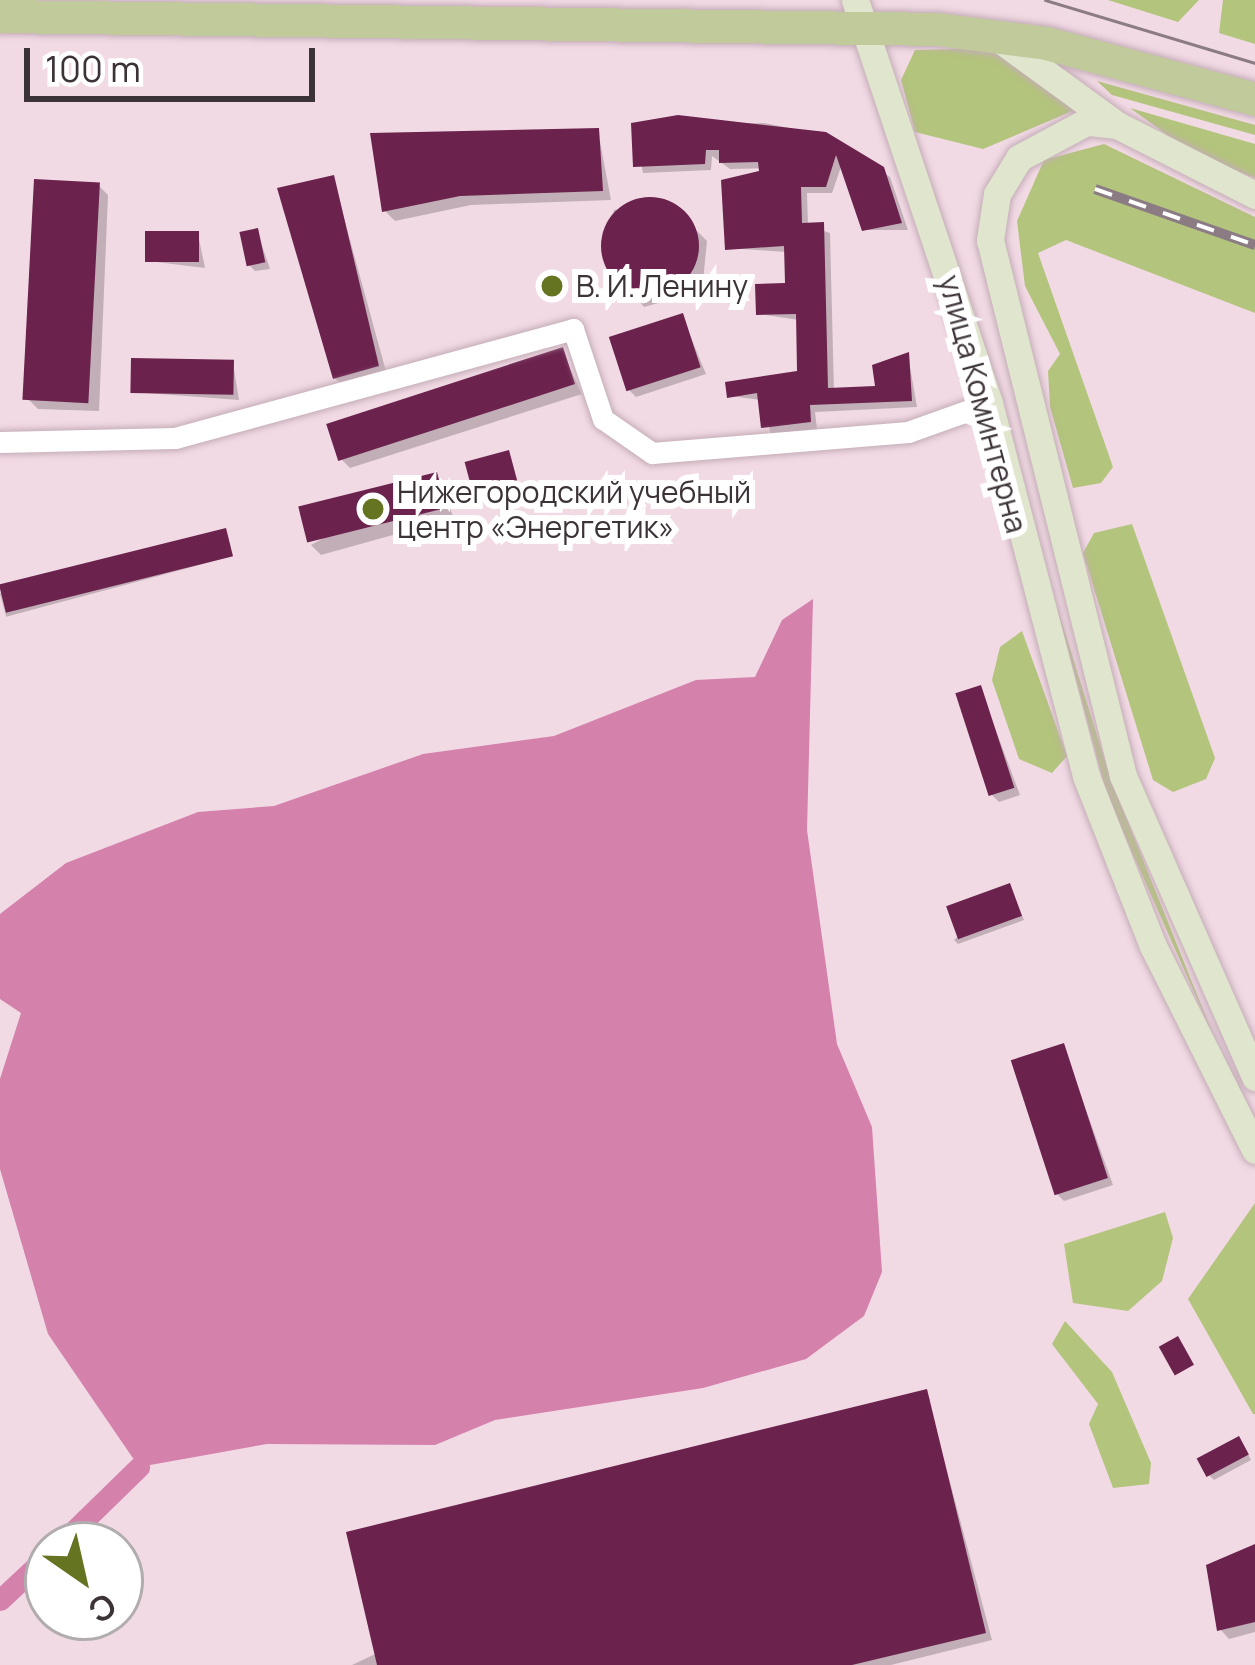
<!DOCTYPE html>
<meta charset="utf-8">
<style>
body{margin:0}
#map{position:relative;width:1255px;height:1665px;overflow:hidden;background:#f2dae5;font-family:Manrope,sans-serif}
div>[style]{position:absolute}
.green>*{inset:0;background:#b3c47c}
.water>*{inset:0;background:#d481ac}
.shadow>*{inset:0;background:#0003;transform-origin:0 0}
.canal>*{height:21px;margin:-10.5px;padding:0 10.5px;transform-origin:10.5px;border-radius:10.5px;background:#d481ac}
.building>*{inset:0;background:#6b224d;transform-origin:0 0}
.round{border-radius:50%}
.roads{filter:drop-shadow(0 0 3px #c4adb7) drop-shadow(0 0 3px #c4adb7)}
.street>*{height:21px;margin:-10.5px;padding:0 10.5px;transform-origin:10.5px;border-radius:10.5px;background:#fff}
.secondary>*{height:27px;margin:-13.5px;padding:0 13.5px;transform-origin:13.5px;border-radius:13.5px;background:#e0e5cd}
.primary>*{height:33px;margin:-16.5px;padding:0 16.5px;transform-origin:16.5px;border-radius:16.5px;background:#c0ca9b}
.tram>*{height:3px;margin:-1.5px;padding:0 1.5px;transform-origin:1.5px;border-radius:1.5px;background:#8b7c83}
.rail>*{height:10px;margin-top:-5px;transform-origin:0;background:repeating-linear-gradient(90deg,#fff 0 18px,#8b7c83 0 36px);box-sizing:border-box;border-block:3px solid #8b7c83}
.dots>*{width:33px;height:33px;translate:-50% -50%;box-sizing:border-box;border:6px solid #fff;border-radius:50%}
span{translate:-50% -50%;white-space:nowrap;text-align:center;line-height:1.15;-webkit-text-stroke:12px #fff;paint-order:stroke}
.poi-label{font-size:30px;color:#3c3338}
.left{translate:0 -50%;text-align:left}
.street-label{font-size:30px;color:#3c3338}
.north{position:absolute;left:24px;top:1521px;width:120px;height:120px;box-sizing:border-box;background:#fff;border:3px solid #b1adaf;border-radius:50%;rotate:146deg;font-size:33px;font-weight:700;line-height:48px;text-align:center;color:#3c3338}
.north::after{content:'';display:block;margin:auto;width:42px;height:54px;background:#657421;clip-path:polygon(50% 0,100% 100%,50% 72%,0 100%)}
.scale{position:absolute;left:24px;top:48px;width:291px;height:54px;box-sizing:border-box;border:6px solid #3c3338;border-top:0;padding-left:15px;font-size:36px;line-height:42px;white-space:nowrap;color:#3c3338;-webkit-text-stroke:9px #fff;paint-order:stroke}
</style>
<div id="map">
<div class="green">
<i style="clip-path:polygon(1108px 0,1199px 0,1178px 22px)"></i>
<i style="clip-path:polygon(1223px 0,1255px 0,1255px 44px,1219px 33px)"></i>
<i style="clip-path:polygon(1006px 48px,1082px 107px,983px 149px,915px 132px,901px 80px,915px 50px)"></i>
<i style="clip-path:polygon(1097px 81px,1255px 125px,1255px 135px,1112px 95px)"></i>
<i style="clip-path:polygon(1130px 108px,1255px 144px,1255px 178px,1191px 152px)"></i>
<i style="clip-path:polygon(1104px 144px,1255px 217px,1255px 313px,1066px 240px,1038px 253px,1113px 467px,1101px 483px,1073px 488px,1050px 407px,1048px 371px,1060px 354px,1025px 286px,1017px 221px,1044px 160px)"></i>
<i style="clip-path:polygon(1132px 524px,1215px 758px,1206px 779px,1173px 792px,1153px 780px,1083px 553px,1094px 533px)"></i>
<i style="clip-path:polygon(1056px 604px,1111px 780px,1214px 1037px,1108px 798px)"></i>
<i style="clip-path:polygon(1022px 631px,1067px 756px,1052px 773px,1019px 759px,992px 680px,1000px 647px)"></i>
<i style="clip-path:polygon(1255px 1203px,1255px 1414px,1253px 1414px,1188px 1299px)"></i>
<i style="clip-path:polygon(1165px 1212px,1173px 1238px,1162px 1281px,1128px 1311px,1073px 1303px,1064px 1244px)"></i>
<i style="clip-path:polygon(1065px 1321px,1112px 1372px,1151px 1463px,1149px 1484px,1113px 1488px,1089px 1424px,1098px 1404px,1052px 1344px)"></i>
</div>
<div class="water">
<i style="clip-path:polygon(813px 599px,807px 830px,837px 1044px,872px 1127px,882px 1272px,864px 1316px,806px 1359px,703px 1388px,495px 1420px,435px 1445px,267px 1444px,139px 1467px,48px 1334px,0 1169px,0 1079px,21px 1013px,0 999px,0 914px,66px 863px,198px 812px,274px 806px,423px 754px,554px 736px,696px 680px,755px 677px,782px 620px)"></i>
</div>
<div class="shadow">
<i style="clip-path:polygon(764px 123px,825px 135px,890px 177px,908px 230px,864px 230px,842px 164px,832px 193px,807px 193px,808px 226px,830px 233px,834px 391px,878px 389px,908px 355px,917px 407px,815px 412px,817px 429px,771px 434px,761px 400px,730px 396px,800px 374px,799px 320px,759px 314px,788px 286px,787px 252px,728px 248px,772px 168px,730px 169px,712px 156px,711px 170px,643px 173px,634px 126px)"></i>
<i style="clip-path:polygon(598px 131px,611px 200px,471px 205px,395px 221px,385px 211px)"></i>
<i style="clip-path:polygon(333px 178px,387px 375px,344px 387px,335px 378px)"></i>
<i style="clip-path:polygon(98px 185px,108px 195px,99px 411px,38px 409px,28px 399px)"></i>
<i style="clip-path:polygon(670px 204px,707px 241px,702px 291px,644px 307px,603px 256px,614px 210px)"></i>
<i style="clip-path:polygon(257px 231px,270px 269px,255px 271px,248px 264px)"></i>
<i style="clip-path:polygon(198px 234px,205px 268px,148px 261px)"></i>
<i style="clip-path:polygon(682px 316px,706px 374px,636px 397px,629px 390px)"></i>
<i style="clip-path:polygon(562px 351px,582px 394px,350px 468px,340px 458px)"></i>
<i style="clip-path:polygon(233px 363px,239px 400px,133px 392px)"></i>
<i style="clip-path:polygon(436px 476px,454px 518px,321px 555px,311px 545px)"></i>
<i style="left:226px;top:533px;width:24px;height:234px;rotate:75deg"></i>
<i style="clip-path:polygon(980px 688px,1020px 795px,999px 802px,992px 795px)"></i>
<i style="clip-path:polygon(1010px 886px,1024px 920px,958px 944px,954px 940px)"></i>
<i style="clip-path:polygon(1063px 1046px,1113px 1185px,1064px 1201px,1057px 1194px)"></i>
<i style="clip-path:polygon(926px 1392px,992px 1640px,891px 1665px,352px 1665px)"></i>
<i style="clip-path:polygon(1243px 1444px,1251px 1460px,1214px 1480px,1209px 1475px)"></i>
<i style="clip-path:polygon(1255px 1547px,1255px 1632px,1229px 1639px,1220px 1629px)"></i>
</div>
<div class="canal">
<i style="left:59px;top:1545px;width:112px;rotate:-44.3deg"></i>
<i style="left:0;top:1600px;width:66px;rotate:-43.2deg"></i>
</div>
<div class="building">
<i style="clip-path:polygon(678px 115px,826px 132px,884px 167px,902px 223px,862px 231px,836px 155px,826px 187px,801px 187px,802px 223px,824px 222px,828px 388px,875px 386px,872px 365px,909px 352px,912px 401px,810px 405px,811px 422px,761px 428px,757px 393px,727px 398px,725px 382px,797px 371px,796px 314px,756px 315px,755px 284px,785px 283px,784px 246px,725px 250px,721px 180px,759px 171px,758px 162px,719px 163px,719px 150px,706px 150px,705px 164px,633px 167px,631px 123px)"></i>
<i style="clip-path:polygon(599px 128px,603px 191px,460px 196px,382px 212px,370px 133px)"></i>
<i style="clip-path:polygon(334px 175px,379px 366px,333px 379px,277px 188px)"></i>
<i style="left:34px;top:179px;width:66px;height:221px;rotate:3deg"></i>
<i class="round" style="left:601px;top:197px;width:98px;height:98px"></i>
<i style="left:258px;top:228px;width:35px;height:19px;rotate:78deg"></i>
<i style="left:145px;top:231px;width:54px;height:31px"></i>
<i style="left:683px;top:313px;width:57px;height:78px;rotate:72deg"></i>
<i style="left:563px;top:347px;width:39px;height:249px;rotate:72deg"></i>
<i style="left:131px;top:358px;width:103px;height:35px;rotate:1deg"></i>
<i style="left:509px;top:450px;width:39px;height:46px;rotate:75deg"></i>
<i style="left:437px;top:472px;width:37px;height:143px;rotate:76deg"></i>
<i style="left:226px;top:528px;width:29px;height:234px;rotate:76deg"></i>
<i style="left:981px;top:685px;width:108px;height:27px;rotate:72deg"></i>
<i style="left:1010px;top:883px;width:35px;height:68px;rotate:70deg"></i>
<i style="left:1064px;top:1043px;width:142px;height:56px;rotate:72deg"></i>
<i style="left:1178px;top:1336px;width:33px;height:22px;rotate:61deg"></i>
<i style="clip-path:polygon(927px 1389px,986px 1633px,852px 1665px,377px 1665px,346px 1532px)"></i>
<i style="left:1239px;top:1436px;width:21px;height:48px;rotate:62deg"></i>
<i style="clip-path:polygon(1255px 1544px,1255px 1622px,1217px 1631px,1206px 1565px)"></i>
</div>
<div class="roads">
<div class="street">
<i style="left:0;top:442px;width:175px;rotate:-1.3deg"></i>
<i style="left:175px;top:438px;width:413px;rotate:-15.3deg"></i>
<i style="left:573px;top:329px;width:95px;rotate:71.6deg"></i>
<i style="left:603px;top:419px;width:60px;rotate:34.8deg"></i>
<i style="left:652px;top:453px;width:257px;rotate:-4.7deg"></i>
<i style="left:908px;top:432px;width:86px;rotate:-19.7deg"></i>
</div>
<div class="secondary">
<i style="left:855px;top:0;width:425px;rotate:71.6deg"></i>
<i style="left:989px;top:403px;width:385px;rotate:75.4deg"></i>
<i style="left:1086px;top:776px;width:183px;rotate:68.5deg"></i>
<i style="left:1153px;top:946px;width:228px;rotate:63.4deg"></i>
<i style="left:1002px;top:41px;width:142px;rotate:36.1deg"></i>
<i style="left:1255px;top:195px;width:155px;rotate:-153.1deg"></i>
<i style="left:1117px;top:125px;width:31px;rotate:-174deg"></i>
<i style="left:1086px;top:122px;width:76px;rotate:151.8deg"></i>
<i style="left:1019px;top:158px;width:42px;rotate:121.4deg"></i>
<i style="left:997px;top:194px;width:47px;rotate:98.7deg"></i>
<i style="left:990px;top:240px;width:552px;rotate:76.06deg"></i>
<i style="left:1123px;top:776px;width:329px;rotate:66.3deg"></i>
</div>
<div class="primary">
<i style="left:0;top:16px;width:937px;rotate:0.79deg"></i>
<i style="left:937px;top:29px;width:110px;rotate:7.3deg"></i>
<i style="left:1046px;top:43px;width:216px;rotate:15deg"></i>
</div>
</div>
<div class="tram">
<i style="left:1045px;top:0;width:219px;rotate:16.7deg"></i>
</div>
<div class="rail">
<i style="left:1095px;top:189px;width:170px;rotate:19.3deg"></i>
</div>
<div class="dots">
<i style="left:552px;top:286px;background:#657421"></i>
<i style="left:373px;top:509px;background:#657421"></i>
</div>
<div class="poi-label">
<span class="left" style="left:576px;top:286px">В. И. Ленину</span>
<span class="left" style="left:397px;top:509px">Нижегородский учебный<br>центр «Энергетик»</span>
</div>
<div class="street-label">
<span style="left:983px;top:404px;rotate:75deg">улица Коминтерна</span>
</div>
<div class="north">С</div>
<div class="scale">100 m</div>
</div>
